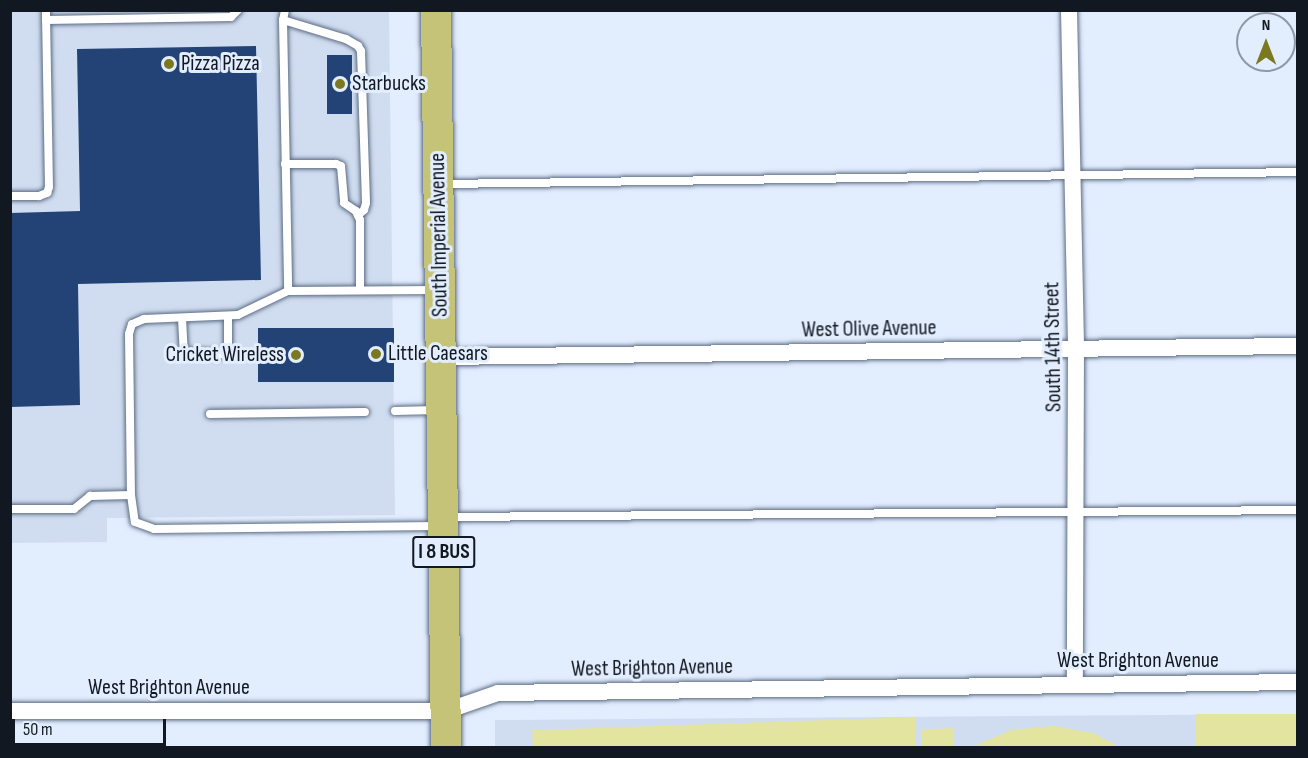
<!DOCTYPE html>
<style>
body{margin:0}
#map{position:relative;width:1308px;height:758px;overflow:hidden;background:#e2edfe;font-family:"Sofia Sans Condensed",sans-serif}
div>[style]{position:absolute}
.built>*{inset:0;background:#d0ddf0}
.green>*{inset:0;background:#e4e4a1;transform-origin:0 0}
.building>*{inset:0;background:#234376;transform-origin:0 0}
.roads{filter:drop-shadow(0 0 2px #5c6c84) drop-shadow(0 0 2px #5c6c84)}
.lane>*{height:8px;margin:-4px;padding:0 4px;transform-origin:4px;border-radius:4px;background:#fff}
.street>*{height:16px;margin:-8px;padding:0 8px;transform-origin:8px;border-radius:8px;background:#fff}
.highway>*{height:30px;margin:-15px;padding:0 15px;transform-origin:15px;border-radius:15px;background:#c4c378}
.dots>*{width:16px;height:16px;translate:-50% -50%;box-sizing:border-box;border:3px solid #e2edfe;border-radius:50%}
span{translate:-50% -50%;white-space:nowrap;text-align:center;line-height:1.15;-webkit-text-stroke:6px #e2edfe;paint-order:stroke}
.shield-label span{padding:2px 4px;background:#e2edfe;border:2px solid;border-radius:4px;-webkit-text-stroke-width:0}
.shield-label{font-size:21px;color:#121821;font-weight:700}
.poi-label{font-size:22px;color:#121821}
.left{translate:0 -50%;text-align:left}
.right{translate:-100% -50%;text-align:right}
.street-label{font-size:22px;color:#121821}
.frame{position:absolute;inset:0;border:12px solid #121821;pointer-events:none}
.north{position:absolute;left:1236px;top:12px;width:60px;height:60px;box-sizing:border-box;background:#e2edfe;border:2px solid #8f98a6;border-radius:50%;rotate:0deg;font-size:16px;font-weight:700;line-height:24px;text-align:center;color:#121821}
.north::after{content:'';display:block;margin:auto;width:21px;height:27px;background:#7b791f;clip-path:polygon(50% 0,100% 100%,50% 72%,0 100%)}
.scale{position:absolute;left:12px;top:719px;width:154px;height:27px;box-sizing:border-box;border:3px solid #121821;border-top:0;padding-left:8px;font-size:18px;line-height:21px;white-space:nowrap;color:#121821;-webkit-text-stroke:4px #e2edfe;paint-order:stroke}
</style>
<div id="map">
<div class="built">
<i style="clip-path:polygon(10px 11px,389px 11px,395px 515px,107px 518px,107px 542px,11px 543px)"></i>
<i style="clip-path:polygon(1297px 714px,1298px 747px,495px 748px,495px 720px)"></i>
</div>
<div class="green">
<i style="left:1297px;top:714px;width:33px;height:102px;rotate:90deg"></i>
<i style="left:915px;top:717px;width:30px;height:383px;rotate:88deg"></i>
<i style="clip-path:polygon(1053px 726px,1093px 733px,1120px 747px,972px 747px,1011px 730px)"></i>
<i style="left:953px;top:728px;width:19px;height:32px;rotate:87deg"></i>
</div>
<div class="building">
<i style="clip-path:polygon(256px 46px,261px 280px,78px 284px,80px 405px,10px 407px,10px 213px,80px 211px,77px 49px)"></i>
<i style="left:327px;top:55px;width:25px;height:59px"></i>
<i style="left:394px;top:328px;width:54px;height:136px;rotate:90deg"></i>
</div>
<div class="roads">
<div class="lane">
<i style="left:46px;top:10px;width:10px;rotate:90deg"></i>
<i style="left:285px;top:10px;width:10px;rotate:101deg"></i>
<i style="left:283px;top:20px;width:271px;rotate:88.9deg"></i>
<i style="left:288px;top:291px;width:147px;rotate:-0.4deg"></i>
<i style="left:283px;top:20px;width:66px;rotate:16.8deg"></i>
<i style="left:346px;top:39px;width:14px;rotate:30deg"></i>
<i style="left:358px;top:46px;width:6px;rotate:59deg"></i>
<i style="left:361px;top:51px;width:152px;rotate:88.1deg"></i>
<i style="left:366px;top:203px;width:7px;rotate:106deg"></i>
<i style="left:364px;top:210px;width:8px;rotate:140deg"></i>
<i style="left:285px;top:164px;width:51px"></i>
<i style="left:336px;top:164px;width:5px;rotate:22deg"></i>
<i style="left:341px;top:166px;width:37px;rotate:85deg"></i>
<i style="left:344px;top:203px;width:14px;rotate:34deg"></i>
<i style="left:356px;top:211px;width:10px;rotate:66deg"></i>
<i style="left:360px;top:220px;width:70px;rotate:90deg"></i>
<i style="left:443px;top:184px;width:855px;rotate:-0.8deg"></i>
<i style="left:10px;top:196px;width:29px"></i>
<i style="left:39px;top:196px;width:9px;rotate:-21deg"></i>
<i style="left:47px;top:193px;width:6px;rotate:-72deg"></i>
<i style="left:49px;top:187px;width:167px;rotate:-91deg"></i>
<i style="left:46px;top:20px;width:185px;rotate:-0.9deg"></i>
<i style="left:231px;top:17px;width:10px;rotate:-45deg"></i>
<i style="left:288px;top:291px;width:55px;rotate:154.4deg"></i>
<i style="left:238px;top:315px;width:94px;rotate:177.6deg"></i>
<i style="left:144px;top:319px;width:13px;rotate:157deg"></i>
<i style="left:132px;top:324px;width:10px;rotate:107deg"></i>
<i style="left:129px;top:334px;width:161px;rotate:89.3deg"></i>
<i style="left:131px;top:495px;width:27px;rotate:82deg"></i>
<i style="left:135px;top:522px;width:20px;rotate:20deg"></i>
<i style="left:154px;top:529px;width:284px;rotate:-0.6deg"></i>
<i style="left:182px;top:318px;width:34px;rotate:87deg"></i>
<i style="left:184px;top:352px;width:38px;rotate:3deg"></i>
<i style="left:222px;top:354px;width:6px;rotate:-31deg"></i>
<i style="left:227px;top:351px;width:5px;rotate:-79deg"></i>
<i style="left:228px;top:346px;width:30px;rotate:-90deg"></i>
<i style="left:395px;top:411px;width:41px;rotate:-1.4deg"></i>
<i style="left:210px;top:414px;width:155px;rotate:-0.7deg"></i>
<i style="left:10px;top:509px;width:64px"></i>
<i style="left:74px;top:509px;width:21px;rotate:-39deg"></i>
<i style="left:90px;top:496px;width:41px;rotate:-1.4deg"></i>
<i style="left:449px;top:517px;width:849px;rotate:-0.47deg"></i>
</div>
<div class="street">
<i style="left:1069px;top:10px;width:339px;rotate:88.8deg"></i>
<i style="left:1076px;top:349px;width:334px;rotate:90.2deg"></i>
<i style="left:441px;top:357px;width:857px;rotate:-0.74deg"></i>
<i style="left:10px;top:711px;width:436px"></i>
<i style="left:446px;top:711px;width:55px;rotate:-19.1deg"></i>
<i style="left:498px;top:693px;width:800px;rotate:-0.79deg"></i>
</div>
<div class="highway">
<i style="left:436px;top:10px;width:738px;rotate:89.22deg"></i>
</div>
</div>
<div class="dots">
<i style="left:169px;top:64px;background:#7b791f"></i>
<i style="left:340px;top:84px;background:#7b791f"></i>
<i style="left:376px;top:354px;background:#7b791f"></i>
<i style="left:296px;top:355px;background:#7b791f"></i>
</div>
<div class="shield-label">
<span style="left:444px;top:552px">I 8 BUS</span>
</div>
<div class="poi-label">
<span class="left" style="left:181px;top:64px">Pizza Pizza</span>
<span class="left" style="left:352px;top:84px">Starbucks</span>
<span class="left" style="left:388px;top:354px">Little Caesars</span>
<span class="right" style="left:284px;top:355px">Cricket Wireless</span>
</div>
<div class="street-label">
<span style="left:439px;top:235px;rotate:-91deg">South Imperial Avenue</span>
<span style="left:869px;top:329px;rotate:-1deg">West Olive Avenue</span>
<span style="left:1053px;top:347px;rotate:-91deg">South 14th Street</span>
<span style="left:1138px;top:661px">West Brighton Avenue</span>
<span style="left:652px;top:668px;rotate:-1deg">West Brighton Avenue</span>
<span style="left:169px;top:688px">West Brighton Avenue</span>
</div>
<div class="frame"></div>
<div class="north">N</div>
<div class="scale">50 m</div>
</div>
